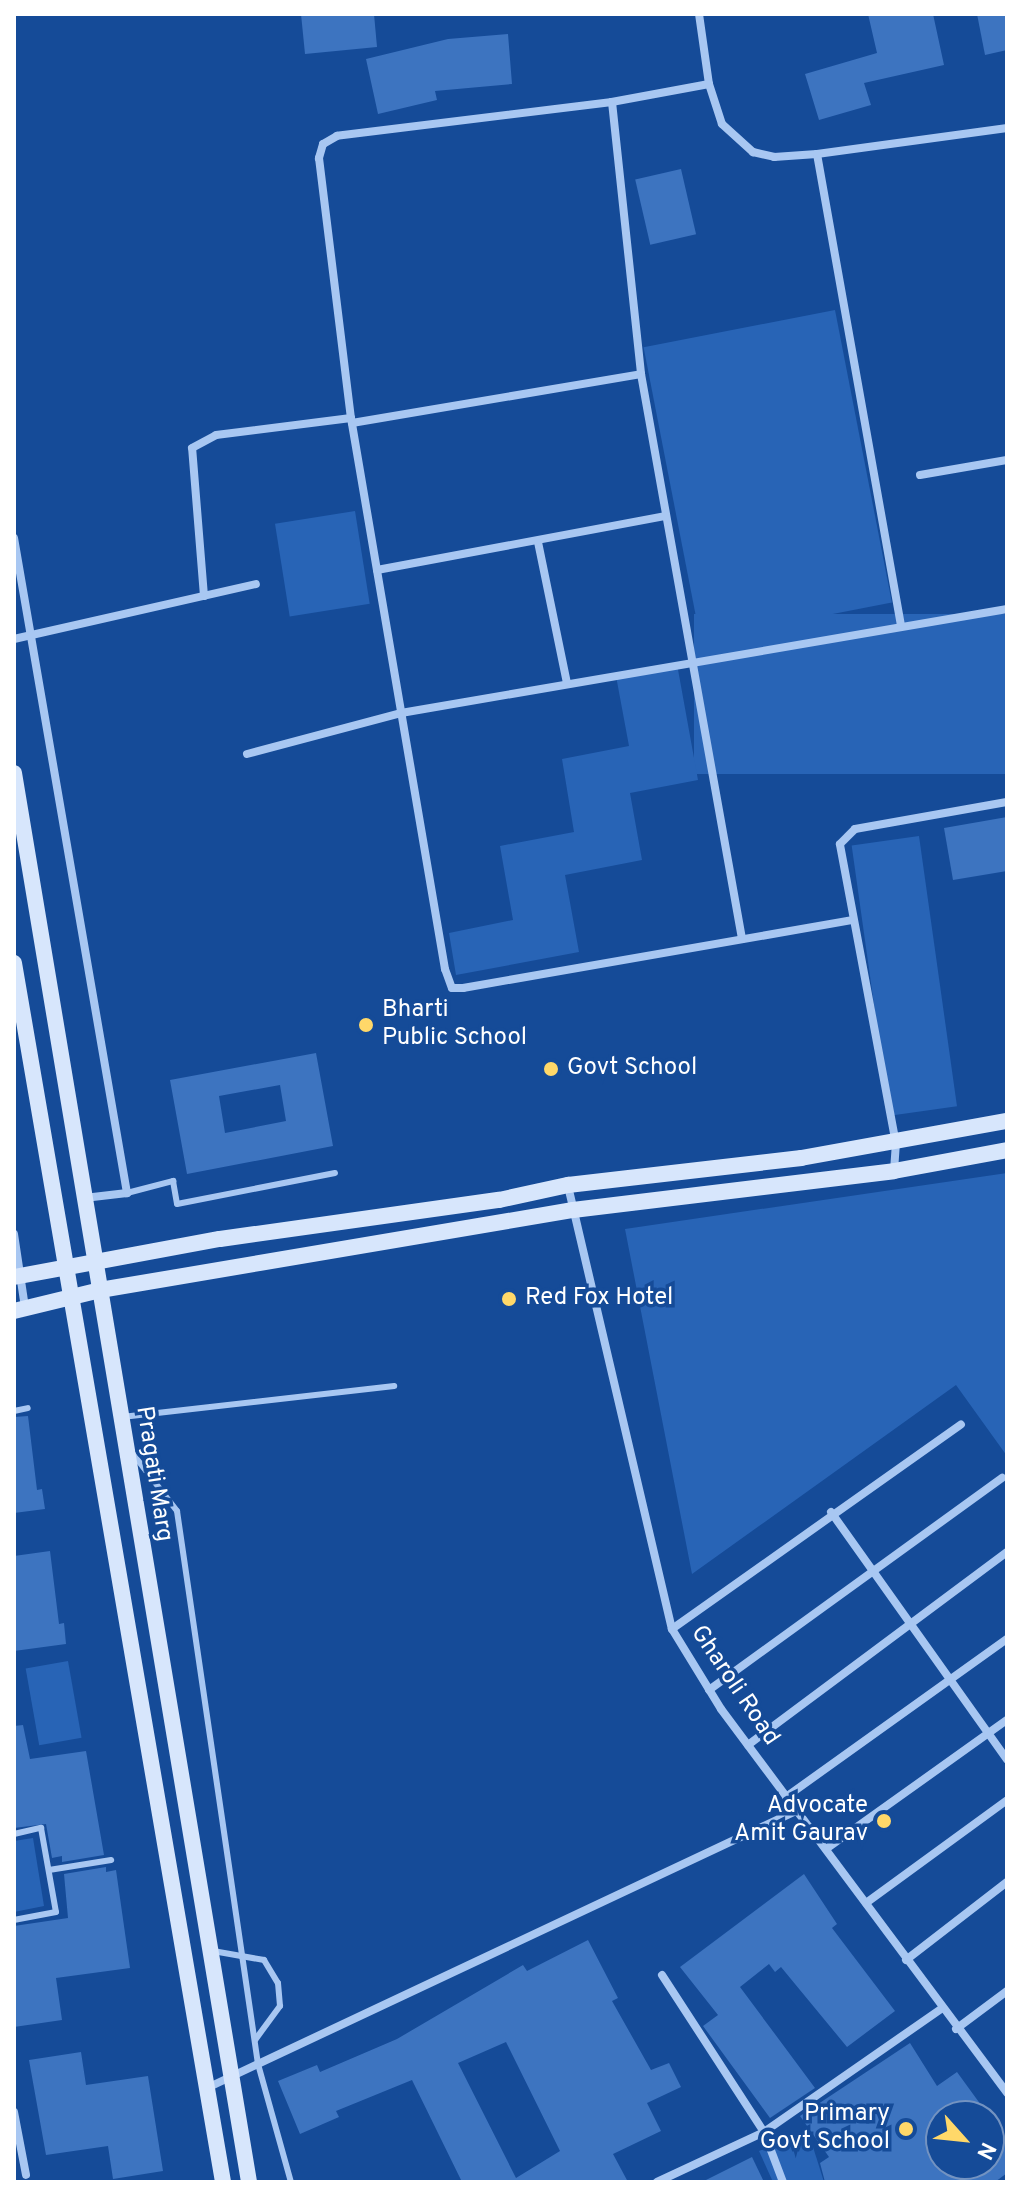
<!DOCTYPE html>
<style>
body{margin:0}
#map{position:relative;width:1021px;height:2196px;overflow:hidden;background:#154b98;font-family:Overpass,sans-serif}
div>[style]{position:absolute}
.green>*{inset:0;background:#2864b6;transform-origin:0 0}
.building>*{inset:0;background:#3d74c0;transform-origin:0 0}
.lane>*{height:6px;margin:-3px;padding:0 3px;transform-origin:3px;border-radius:3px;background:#a8c7f2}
.street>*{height:8px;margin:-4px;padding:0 4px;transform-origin:4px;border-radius:4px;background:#a8c7f2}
.secondary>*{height:16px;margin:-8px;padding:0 8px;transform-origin:8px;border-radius:8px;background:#d7e6fc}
.dots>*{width:22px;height:22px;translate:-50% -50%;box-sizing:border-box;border:4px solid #154b98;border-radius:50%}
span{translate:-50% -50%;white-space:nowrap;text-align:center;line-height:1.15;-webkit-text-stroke:7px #154b98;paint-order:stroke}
.poi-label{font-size:24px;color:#fff}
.left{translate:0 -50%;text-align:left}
.right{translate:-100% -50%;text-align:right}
.street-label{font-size:24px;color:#fff}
.frame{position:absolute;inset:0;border:16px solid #fff;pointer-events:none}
.north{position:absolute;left:925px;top:2100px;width:80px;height:80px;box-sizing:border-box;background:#154b98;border:2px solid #7393c1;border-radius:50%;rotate:117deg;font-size:22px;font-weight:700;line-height:32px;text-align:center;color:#fff}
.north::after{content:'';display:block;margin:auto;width:28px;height:36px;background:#ffd869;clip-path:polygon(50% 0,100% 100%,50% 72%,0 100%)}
</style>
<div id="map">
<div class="green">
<i style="left:835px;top:310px;width:298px;height:195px;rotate:79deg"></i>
<i style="left:355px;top:511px;width:94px;height:81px;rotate:81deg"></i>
<i style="left:1007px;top:614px;width:160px;height:313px;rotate:90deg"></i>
<i style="clip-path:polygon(677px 664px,698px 780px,630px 793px,642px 860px,565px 875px,579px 952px,456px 975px,449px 933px,513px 920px,500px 846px,574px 832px,562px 759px,629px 746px,616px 676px)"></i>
<i style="left:919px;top:836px;width:273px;height:68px;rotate:82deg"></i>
<i style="clip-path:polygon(1007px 1173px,1007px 1456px,956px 1385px,692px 1574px,625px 1229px)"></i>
<i style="left:68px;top:1661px;width:78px;height:43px;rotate:80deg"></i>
<i style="clip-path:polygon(33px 1838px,44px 1906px,14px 1912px,14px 1841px)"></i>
<i style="clip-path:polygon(808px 2131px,824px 2182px,773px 2182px,759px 2151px)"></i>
</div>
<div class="building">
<i style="clip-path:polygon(301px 14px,374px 14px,377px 47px,305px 54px)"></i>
<i style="clip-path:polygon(868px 14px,933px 14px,944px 65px,864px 83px,871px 105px,819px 120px,805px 74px,877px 53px)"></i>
<i style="clip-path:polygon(977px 14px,1007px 14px,1007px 50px,985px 55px)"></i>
<i style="clip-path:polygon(508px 34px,512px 84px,435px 91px,437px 100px,378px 114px,366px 59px,448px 39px)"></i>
<i style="left:681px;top:169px;width:67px;height:47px;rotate:77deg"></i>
<i style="clip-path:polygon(1007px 817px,1007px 871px,953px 880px,944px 828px)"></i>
<i style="clip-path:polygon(evenodd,316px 1053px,333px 1146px,187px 1174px,170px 1080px,316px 1053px,280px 1085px,286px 1121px,225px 1133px,219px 1096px,280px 1085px)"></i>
<i style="clip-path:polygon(28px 1416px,37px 1490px,42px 1489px,45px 1509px,14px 1513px,14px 1417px)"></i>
<i style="clip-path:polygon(50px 1551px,59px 1624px,64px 1623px,66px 1644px,14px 1651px,14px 1556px)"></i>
<i style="clip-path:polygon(23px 1725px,30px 1759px,86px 1751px,104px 1855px,62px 1862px,62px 1856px,52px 1858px,46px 1824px,14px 1828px,14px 1726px)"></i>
<i style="clip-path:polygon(106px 1867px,106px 1872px,116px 1870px,130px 1968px,56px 1978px,62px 2020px,14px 2027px,14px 1926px,68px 1918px,64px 1874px)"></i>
<i style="clip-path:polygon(804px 1874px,837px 1924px,832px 1928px,895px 2011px,847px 2047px,781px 1967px,775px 1972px,769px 1964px,740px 1987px,815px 2088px,770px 2118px,703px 2026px,718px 2015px,680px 1967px)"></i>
<i style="clip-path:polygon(evenodd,588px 1940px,618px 1998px,612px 2001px,651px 2070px,669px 2063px,681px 2087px,647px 2103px,661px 2131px,613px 2154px,628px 2182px,462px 2182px,412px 2080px,336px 2111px,339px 2117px,300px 2134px,278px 2081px,317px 2065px,320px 2072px,397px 2039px,523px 1965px,527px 1971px,588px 1940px,506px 2042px,560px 2151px,516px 2178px,458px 2063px,506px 2042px)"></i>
<i style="clip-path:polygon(910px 2043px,937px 2086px,957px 2072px,989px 2116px,941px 2116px,941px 2164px,989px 2164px,989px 2116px,1007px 2141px,1007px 2173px,995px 2182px,825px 2182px,820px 2163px,829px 2157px,800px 2116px)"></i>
<i style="clip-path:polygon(81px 2052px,86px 2085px,148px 2076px,163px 2171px,113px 2179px,108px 2146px,46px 2155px,29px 2060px)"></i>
<i style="clip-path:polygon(752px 2157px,764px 2182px,702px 2182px)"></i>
</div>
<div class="lane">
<i style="left:127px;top:1193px;width:48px;rotate:-14.6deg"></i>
<i style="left:173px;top:1181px;width:23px;rotate:80deg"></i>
<i style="left:177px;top:1204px;width:161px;rotate:-11.1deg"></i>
<i style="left:14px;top:1411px;width:14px;rotate:-12deg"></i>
<i style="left:122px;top:1417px;width:274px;rotate:-6.5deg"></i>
<i style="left:133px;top:1454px;width:72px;rotate:52.3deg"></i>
<i style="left:177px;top:1511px;width:559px;rotate:81.67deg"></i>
<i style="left:258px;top:2064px;width:123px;rotate:74.4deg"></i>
<i style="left:14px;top:1834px;width:28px;rotate:-13deg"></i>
<i style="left:41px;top:1828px;width:85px;rotate:79.9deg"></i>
<i style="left:56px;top:1912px;width:43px;rotate:169.2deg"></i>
<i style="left:49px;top:1870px;width:63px;rotate:-9.2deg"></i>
<i style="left:213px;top:1951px;width:52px;rotate:10deg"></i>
<i style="left:264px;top:1960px;width:27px;rotate:59deg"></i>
<i style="left:278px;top:1983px;width:23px;rotate:85deg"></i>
<i style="left:280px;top:2006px;width:42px;rotate:126.3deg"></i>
</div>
<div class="street">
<i style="left:699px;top:14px;width:71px;rotate:81.9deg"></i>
<i style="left:709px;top:84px;width:42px;rotate:72deg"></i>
<i style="left:722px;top:124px;width:42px;rotate:42.1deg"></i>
<i style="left:753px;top:152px;width:22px;rotate:13deg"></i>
<i style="left:774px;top:157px;width:43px;rotate:-4deg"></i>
<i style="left:817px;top:154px;width:192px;rotate:-7.8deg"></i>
<i style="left:709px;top:84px;width:99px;rotate:169.5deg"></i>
<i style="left:612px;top:102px;width:277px;rotate:173deg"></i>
<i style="left:337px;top:136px;width:16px;rotate:150deg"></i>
<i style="left:323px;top:144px;width:15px;rotate:106deg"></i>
<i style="left:319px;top:158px;width:262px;rotate:83deg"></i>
<i style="left:351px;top:418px;width:559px;rotate:80.32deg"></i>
<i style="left:445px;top:969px;width:20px;rotate:70deg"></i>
<i style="left:452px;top:988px;width:11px"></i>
<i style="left:463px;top:988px;width:396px;rotate:-9.9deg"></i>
<i style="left:612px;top:102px;width:274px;rotate:83.9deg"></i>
<i style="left:817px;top:154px;width:480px;rotate:79.9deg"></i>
<i style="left:352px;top:423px;width:293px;rotate:-9.6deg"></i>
<i style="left:641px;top:374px;width:574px;rotate:79.86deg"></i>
<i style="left:920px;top:475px;width:88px;rotate:-9.8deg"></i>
<i style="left:14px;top:538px;width:665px;rotate:80.21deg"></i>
<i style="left:127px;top:1193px;width:43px;rotate:173.4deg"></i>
<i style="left:538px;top:542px;width:144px;rotate:78.4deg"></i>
<i style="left:377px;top:570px;width:294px;rotate:-10.6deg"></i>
<i style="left:204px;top:596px;width:148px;rotate:-94.6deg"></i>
<i style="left:192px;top:448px;width:27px;rotate:-28deg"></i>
<i style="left:216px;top:435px;width:136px;rotate:-7.2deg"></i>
<i style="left:14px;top:639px;width:248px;rotate:-12.8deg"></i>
<i style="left:247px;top:754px;width:159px;rotate:-14.9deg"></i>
<i style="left:401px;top:713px;width:615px;rotate:-9.74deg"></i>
<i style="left:894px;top:1171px;width:27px;rotate:-86deg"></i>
<i style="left:896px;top:1144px;width:305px;rotate:-100.6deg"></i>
<i style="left:840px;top:844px;width:21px;rotate:-45deg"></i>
<i style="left:855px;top:829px;width:154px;rotate:-10.1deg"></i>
<i style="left:568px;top:1186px;width:455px;rotate:76.8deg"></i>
<i style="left:672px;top:1629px;width:94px;rotate:58.5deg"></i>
<i style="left:721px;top:1709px;width:479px;rotate:53.3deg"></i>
<i style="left:14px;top:1234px;width:75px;rotate:81.5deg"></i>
<i style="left:831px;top:1512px;width:304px;rotate:54.6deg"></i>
<i style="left:672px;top:1629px;width:354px;rotate:-35.3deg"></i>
<i style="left:709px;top:1690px;width:362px;rotate:-35.9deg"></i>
<i style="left:748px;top:1745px;width:323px;rotate:-36.7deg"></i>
<i style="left:786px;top:1797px;width:272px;rotate:-35.6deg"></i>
<i style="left:826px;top:1849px;width:222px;rotate:-35.5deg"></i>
<i style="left:866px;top:1903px;width:175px;rotate:-36.1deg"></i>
<i style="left:906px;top:1960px;width:128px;rotate:-37.7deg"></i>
<i style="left:662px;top:1975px;width:187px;rotate:57deg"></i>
<i style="left:764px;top:2132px;width:53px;rotate:69.2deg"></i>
<i style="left:956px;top:2029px;width:64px;rotate:-36.7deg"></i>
<i style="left:207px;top:2088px;width:651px;rotate:-25.19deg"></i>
<i style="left:14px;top:2112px;width:64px;rotate:79.2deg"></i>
<i style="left:657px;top:2182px;width:118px;rotate:-25deg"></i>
<i style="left:764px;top:2132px;width:216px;rotate:-34.8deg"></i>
</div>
<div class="secondary">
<i style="left:14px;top:773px;width:1428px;rotate:80.53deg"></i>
<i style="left:14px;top:963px;width:1237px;rotate:80.27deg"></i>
<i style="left:14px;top:1277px;width:209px;rotate:-10.5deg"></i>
<i style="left:220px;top:1239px;width:282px;rotate:-8deg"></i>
<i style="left:499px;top:1200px;width:71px;rotate:-12.3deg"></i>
<i style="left:568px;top:1185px;width:235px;rotate:-6.6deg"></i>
<i style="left:801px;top:1158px;width:209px;rotate:-10.2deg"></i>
<i style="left:14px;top:1311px;width:89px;rotate:-13.7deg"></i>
<i style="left:100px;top:1290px;width:480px;rotate:-9.6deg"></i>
<i style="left:573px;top:1210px;width:323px;rotate:-6.9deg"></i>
<i style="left:894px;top:1171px;width:115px;rotate:-10.5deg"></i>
</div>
<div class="dots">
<i style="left:366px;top:1025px;background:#ffd869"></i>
<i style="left:551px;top:1069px;background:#ffd869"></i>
<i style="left:509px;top:1299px;background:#ffd869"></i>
<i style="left:884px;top:1821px;background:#ffd869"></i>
<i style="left:906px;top:2129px;background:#ffd869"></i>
</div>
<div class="poi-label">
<span class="left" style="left:382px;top:1025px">Bharti<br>Public School</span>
<span class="left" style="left:567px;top:1069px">Govt School</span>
<span class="left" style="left:525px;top:1299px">Red Fox Hotel</span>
<span class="right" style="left:868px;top:1821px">Advocate<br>Amit Gaurav</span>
<span class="right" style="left:890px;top:2129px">Primary<br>Govt School</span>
</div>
<div class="street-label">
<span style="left:153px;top:1474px;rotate:81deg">Pragati Marg</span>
<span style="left:734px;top:1686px;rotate:56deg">Gharoli Road</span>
</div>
<div class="frame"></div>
<div class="north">N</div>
</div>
